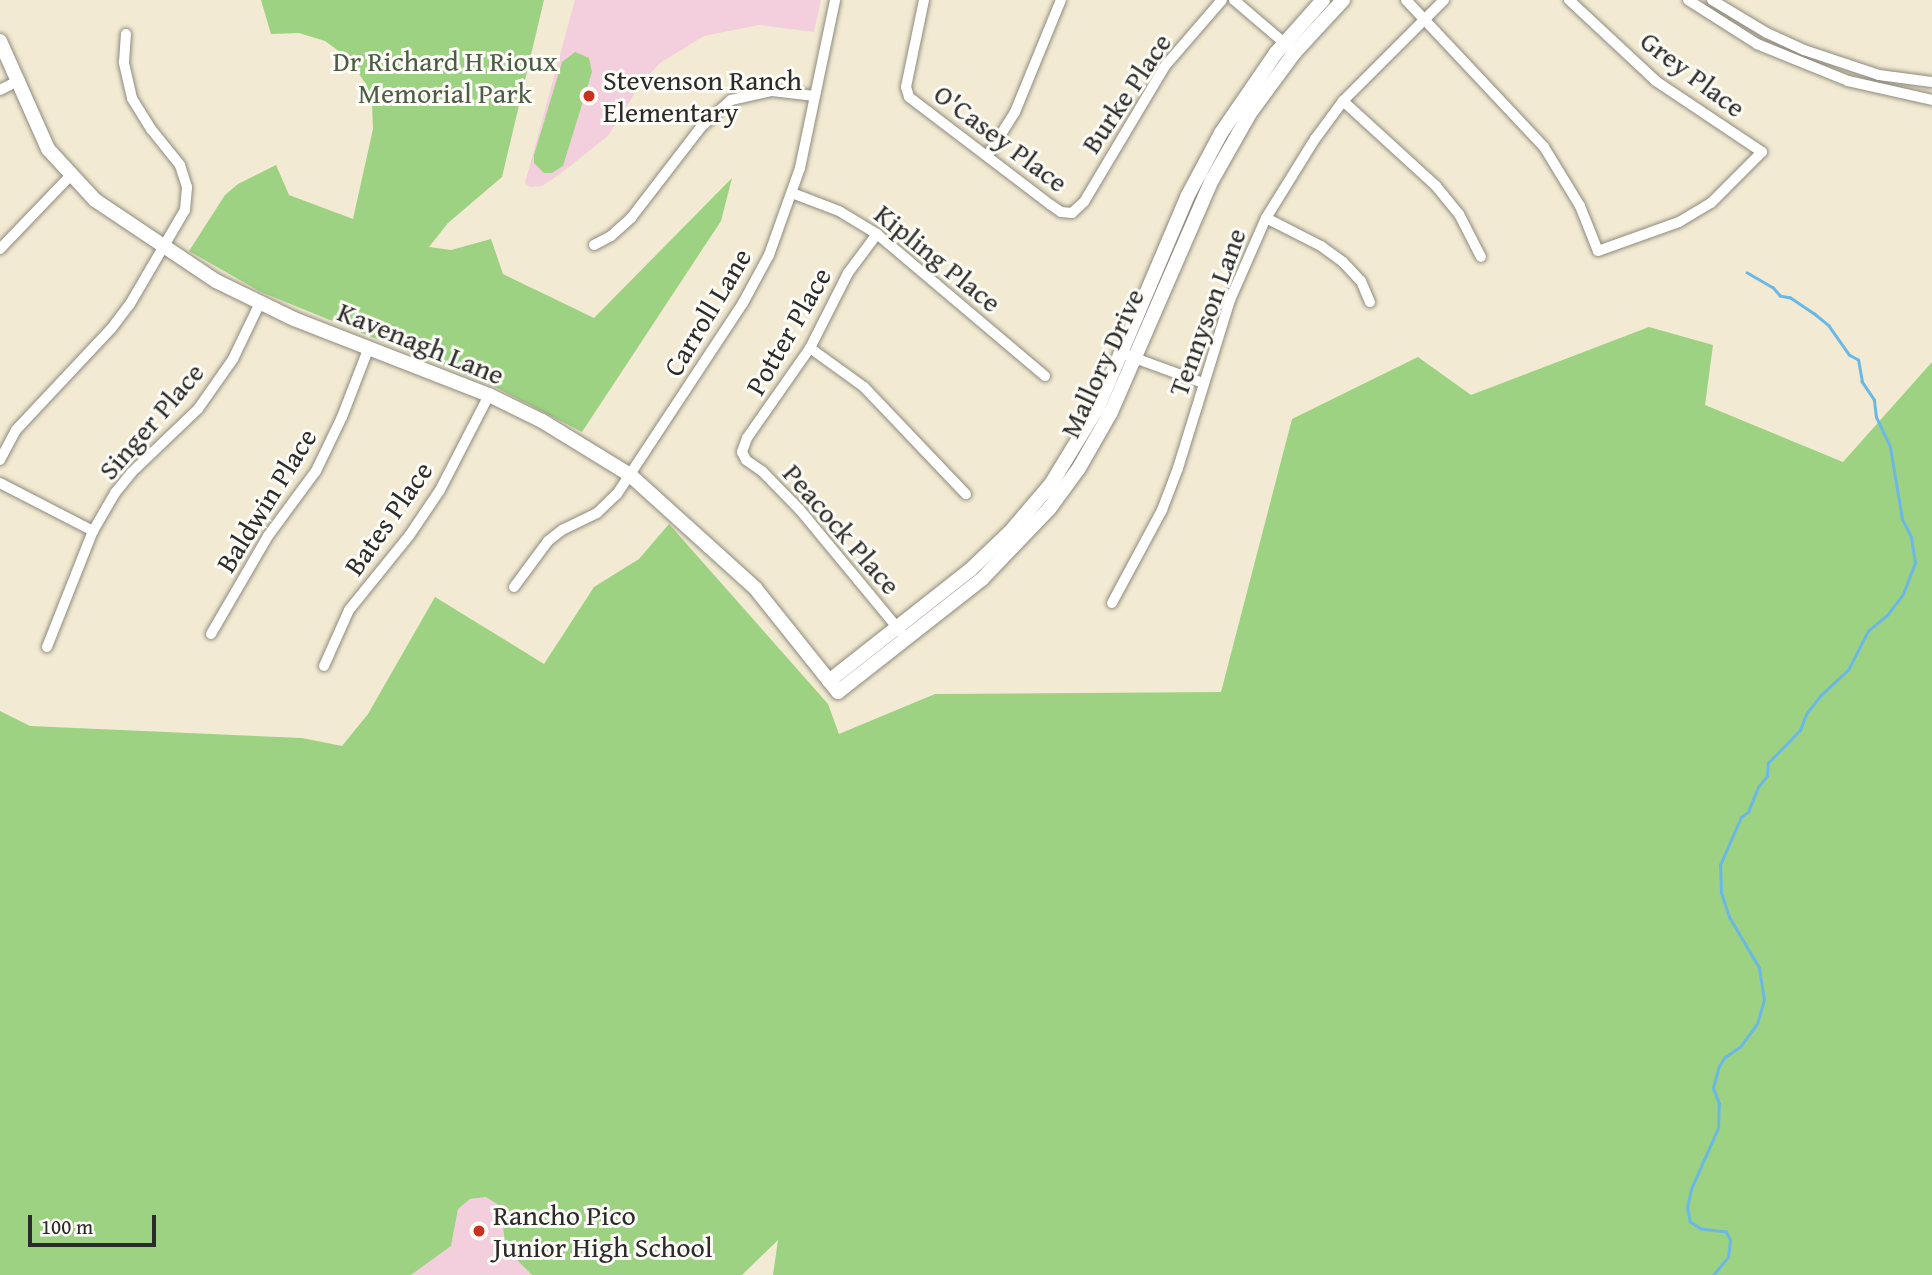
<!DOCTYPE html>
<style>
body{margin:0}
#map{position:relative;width:1932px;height:1275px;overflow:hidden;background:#f2ead2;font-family:"Gentium Book Plus",serif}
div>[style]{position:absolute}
.built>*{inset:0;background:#f3cfde}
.green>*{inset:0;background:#9dd283}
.stream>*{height:2.5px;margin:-1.25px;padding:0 1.25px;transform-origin:1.25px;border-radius:1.25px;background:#6cb8e5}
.roads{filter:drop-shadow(0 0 2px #8e8a7e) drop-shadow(0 0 2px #8e8a7e)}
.minor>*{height:10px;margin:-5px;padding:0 5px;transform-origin:5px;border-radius:5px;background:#fff}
.secondary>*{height:14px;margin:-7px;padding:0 7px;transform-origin:7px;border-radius:7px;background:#fff}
.dots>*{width:19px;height:19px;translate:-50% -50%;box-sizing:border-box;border:4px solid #fdfcf7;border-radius:50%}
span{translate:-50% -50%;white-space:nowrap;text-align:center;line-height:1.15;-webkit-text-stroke:6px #fdfcf7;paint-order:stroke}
.park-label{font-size:28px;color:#4d5d45}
.street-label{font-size:28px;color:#2b2b2b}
.poi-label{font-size:28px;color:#2b2b2b}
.left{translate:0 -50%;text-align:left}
.scale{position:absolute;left:28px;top:1215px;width:128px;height:32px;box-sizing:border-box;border:4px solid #2b2b2b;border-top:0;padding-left:9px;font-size:21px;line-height:24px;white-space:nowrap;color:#2b2b2b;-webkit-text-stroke:5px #fdfcf7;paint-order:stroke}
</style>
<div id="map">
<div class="built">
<i style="clip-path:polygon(575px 0,821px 0,814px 32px,759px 25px,704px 36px,660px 63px,641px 83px,608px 136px,560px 174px,542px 186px,530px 187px,525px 183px)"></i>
<i style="clip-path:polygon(486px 1197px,500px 1206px,505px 1242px,515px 1258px,532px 1275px,411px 1275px,451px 1246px,458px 1209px,470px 1199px)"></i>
</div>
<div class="green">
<i style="clip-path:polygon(261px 0,544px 0,502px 177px,448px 223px,429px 247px,451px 250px,491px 239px,503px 274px,594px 318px,732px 178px,721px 221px,582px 432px,497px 388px,261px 292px,189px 251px,225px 195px,238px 184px,276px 165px,289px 195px,353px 219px,373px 129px,372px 102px,366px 84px,347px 57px,325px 41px,299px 33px,271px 34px)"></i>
<i style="clip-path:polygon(575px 52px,589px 58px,592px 72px,563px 166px,552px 173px,544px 173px,534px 163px,534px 155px,562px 62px)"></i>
<i style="clip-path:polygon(1649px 327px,1713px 345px,1705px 405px,1843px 462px,1932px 362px,1932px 1275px,773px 1275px,778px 1240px,742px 1275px,532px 1275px,515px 1258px,505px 1242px,500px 1206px,486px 1197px,470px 1199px,458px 1209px,451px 1246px,411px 1275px,0 1275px,0 711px,30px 726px,302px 738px,342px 746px,368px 714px,435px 597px,544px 664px,594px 587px,639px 559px,669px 524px,828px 704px,839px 734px,935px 694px,1221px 692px,1292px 419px,1418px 357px,1471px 395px)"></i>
</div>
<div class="stream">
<i style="left:1713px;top:1275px;width:23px;rotate:-50deg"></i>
<i style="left:1728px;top:1257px;width:17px;rotate:-83deg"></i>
<i style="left:1730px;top:1240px;width:9px;rotate:-117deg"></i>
<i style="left:1726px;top:1232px;width:25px;rotate:-173deg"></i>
<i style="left:1701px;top:1229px;width:13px;rotate:-148deg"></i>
<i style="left:1690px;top:1222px;width:14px;rotate:-102deg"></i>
<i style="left:1687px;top:1208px;width:19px;rotate:-78deg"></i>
<i style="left:1691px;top:1189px;width:67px;rotate:-66.1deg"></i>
<i style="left:1718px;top:1128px;width:24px;rotate:-88deg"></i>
<i style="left:1719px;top:1104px;width:17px;rotate:-111deg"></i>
<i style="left:1713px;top:1088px;width:23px;rotate:-75deg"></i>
<i style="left:1719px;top:1066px;width:11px;rotate:-56deg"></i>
<i style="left:1725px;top:1057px;width:18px;rotate:-34deg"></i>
<i style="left:1740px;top:1047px;width:29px;rotate:-54deg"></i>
<i style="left:1757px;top:1024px;width:25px;rotate:-74deg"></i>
<i style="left:1764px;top:1000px;width:32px;rotate:-99deg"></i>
<i style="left:1759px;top:968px;width:59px;rotate:-120.5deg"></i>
<i style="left:1729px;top:917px;width:26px;rotate:-108deg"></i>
<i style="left:1721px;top:892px;width:27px;rotate:-92deg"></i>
<i style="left:1720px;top:865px;width:52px;rotate:-66.4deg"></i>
<i style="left:1741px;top:817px;width:9px;rotate:-36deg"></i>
<i style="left:1748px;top:812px;width:27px;rotate:-68deg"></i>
<i style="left:1758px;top:787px;width:14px;rotate:-51deg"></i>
<i style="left:1767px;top:776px;width:13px;rotate:-86deg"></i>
<i style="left:1768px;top:763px;width:46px;rotate:-45.9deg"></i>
<i style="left:1800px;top:730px;width:17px;rotate:-69deg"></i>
<i style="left:1806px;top:714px;width:23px;rotate:-52deg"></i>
<i style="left:1820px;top:696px;width:38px;rotate:-43deg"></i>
<i style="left:1848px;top:670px;width:44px;rotate:-62.9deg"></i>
<i style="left:1868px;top:631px;width:26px;rotate:-40deg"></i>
<i style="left:1888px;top:614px;width:25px;rotate:-53deg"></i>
<i style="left:1903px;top:594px;width:33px;rotate:-69deg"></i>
<i style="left:1915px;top:563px;width:26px;rotate:-99deg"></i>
<i style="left:1911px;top:537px;width:20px;rotate:-117deg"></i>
<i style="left:1902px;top:519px;width:73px;rotate:-99.5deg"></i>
<i style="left:1890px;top:447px;width:33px;rotate:-115deg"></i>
<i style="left:1876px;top:417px;width:17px;rotate:-97deg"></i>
<i style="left:1874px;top:400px;width:22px;rotate:-124deg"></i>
<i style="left:1862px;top:382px;width:22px;rotate:-100deg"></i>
<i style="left:1858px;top:360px;width:10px;rotate:-151deg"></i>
<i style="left:1849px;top:355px;width:35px;rotate:-125deg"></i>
<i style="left:1829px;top:326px;width:19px;rotate:-141deg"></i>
<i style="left:1814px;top:314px;width:29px;rotate:-146deg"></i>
<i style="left:1790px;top:298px;width:10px;rotate:-169deg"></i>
<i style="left:1780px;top:296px;width:11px;rotate:-131deg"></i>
<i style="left:1773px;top:288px;width:30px;rotate:-150deg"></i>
</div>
<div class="roads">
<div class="minor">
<i style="left:924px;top:0;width:89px;rotate:101.7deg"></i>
<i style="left:906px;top:87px;width:10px;rotate:73deg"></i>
<i style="left:909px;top:97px;width:178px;rotate:37.3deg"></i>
<i style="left:1051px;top:205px;width:12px;rotate:35deg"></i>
<i style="left:1061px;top:212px;width:11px;rotate:5deg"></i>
<i style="left:1072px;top:213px;width:16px;rotate:-43deg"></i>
<i style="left:1084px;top:202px;width:158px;rotate:-59.2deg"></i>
<i style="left:1165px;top:66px;width:87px;rotate:-49.2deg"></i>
<i style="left:1234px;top:0;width:72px;rotate:40.5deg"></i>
<i style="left:1406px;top:0;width:202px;rotate:46.8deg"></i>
<i style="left:1544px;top:147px;width:69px;rotate:58.6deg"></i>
<i style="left:1580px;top:206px;width:48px;rotate:68.2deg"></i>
<i style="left:1598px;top:251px;width:86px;rotate:-19.7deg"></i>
<i style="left:1679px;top:222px;width:37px;rotate:-31deg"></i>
<i style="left:1711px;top:203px;width:72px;rotate:-45deg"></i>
<i style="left:1762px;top:152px;width:128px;rotate:-146.2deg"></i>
<i style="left:1656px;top:81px;width:119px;rotate:-137deg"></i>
<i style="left:1688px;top:0;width:82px;rotate:32.5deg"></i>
<i style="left:1757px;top:44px;width:98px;rotate:22.1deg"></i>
<i style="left:1848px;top:81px;width:86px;rotate:12.7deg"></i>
<i style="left:1712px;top:0;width:64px;rotate:31deg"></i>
<i style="left:1767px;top:33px;width:41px;rotate:24.7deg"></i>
<i style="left:1804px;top:50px;width:79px;rotate:18.4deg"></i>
<i style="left:1879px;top:75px;width:53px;rotate:7.5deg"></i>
<i style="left:0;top:90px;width:22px;rotate:-27deg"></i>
<i style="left:1343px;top:101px;width:126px;rotate:42.4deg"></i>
<i style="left:1436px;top:186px;width:36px;rotate:51deg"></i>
<i style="left:1459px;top:214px;width:48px;rotate:62.9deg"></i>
<i style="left:988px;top:155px;width:51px;rotate:-57.9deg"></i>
<i style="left:1015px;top:112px;width:121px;rotate:-67.7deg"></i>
<i style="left:792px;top:193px;width:50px;rotate:21deg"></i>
<i style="left:839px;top:211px;width:44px;rotate:31.2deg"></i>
<i style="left:877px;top:234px;width:220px;rotate:40.2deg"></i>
<i style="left:1266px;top:218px;width:62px;rotate:27deg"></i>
<i style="left:1321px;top:246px;width:27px;rotate:36deg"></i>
<i style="left:1343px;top:262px;width:26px;rotate:47deg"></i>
<i style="left:1361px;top:281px;width:23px;rotate:67deg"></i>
<i style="left:877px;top:234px;width:49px;rotate:126.6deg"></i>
<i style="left:848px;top:273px;width:84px;rotate:116.9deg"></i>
<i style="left:810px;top:348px;width:110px;rotate:125deg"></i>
<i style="left:747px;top:438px;width:15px;rotate:110deg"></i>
<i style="left:742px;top:452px;width:9px;rotate:63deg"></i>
<i style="left:746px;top:460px;width:19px;rotate:35deg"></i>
<i style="left:762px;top:471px;width:54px;rotate:45.7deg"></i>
<i style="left:800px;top:510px;width:158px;rotate:50.4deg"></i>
<i style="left:594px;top:245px;width:19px;rotate:-28deg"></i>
<i style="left:611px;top:236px;width:27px;rotate:-42deg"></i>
<i style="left:631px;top:218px;width:115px;rotate:-52.4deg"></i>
<i style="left:701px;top:127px;width:40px;rotate:-42deg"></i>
<i style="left:731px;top:100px;width:42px;rotate:-12.4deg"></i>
<i style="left:772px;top:91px;width:43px;rotate:6.6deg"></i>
<i style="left:0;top:249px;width:101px;rotate:-46.2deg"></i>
<i style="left:810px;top:348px;width:67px;rotate:35.8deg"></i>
<i style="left:864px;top:387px;width:148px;rotate:46.4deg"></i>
<i style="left:1121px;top:353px;width:87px;rotate:20.1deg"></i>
<i style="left:0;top:460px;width:34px;rotate:-62deg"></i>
<i style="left:16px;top:430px;width:139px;rotate:-46.8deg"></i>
<i style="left:111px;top:329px;width:31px;rotate:-53deg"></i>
<i style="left:130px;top:304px;width:109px;rotate:-59.7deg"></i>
<i style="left:185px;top:210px;width:23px;rotate:-85deg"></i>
<i style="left:187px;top:187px;width:23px;rotate:-108deg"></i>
<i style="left:180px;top:165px;width:46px;rotate:-128.9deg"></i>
<i style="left:151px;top:129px;width:36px;rotate:-122deg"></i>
<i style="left:132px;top:98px;width:37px;rotate:-103deg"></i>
<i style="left:124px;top:62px;width:28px;rotate:-86deg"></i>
<i style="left:0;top:483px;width:105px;rotate:27.3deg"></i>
<i style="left:514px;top:587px;width:57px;rotate:-53.5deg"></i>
<i style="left:548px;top:541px;width:18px;rotate:-38deg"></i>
<i style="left:562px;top:530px;width:39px;rotate:-26deg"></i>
<i style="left:597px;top:513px;width:28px;rotate:-44deg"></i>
<i style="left:617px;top:494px;width:229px;rotate:-56.6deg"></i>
<i style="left:743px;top:303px;width:55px;rotate:-61.6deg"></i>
<i style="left:769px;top:255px;width:92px;rotate:-70.4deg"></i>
<i style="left:800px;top:168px;width:172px;rotate:-78.2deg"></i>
<i style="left:1112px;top:603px;width:106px;rotate:-61.7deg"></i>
<i style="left:1162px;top:510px;width:45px;rotate:-69.1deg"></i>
<i style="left:1178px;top:468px;width:176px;rotate:-72.8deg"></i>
<i style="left:1230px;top:300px;width:90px;rotate:-66.3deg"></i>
<i style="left:1266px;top:218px;width:93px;rotate:-58.2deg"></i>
<i style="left:1315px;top:139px;width:47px;rotate:-53.6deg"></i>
<i style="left:1343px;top:101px;width:143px;rotate:-45deg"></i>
<i style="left:211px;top:634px;width:113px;rotate:-59.8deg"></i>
<i style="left:268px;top:536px;width:81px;rotate:-53.6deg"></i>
<i style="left:316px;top:471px;width:60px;rotate:-64.3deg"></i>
<i style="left:342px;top:417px;width:75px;rotate:-68.9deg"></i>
<i style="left:47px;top:647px;width:125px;rotate:-68.4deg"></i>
<i style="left:93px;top:531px;width:44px;rotate:-59.9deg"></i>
<i style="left:115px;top:493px;width:26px;rotate:-51deg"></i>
<i style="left:131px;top:473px;width:93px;rotate:-43.7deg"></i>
<i style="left:198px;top:409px;width:61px;rotate:-55deg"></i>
<i style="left:233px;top:359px;width:62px;rotate:-64.3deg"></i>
<i style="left:324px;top:666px;width:61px;rotate:-65.9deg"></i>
<i style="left:349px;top:610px;width:95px;rotate:-51deg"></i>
<i style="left:409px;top:536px;width:55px;rotate:-56deg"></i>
<i style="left:440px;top:490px;width:107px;rotate:-62.7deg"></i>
</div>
<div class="secondary">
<i style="left:0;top:41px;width:118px;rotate:66deg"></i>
<i style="left:48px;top:149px;width:69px;rotate:47.3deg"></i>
<i style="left:95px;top:200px;width:146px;rotate:33.8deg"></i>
<i style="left:216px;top:281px;width:87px;rotate:26deg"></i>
<i style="left:294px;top:319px;width:209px;rotate:21.3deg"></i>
<i style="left:489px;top:395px;width:59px;rotate:26.1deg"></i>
<i style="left:542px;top:421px;width:103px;rotate:31.5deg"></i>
<i style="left:630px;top:475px;width:169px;rotate:42.1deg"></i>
<i style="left:755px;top:588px;width:133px;rotate:51.4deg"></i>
<i style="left:838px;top:692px;width:183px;rotate:-38.1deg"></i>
<i style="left:982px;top:579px;width:97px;rotate:-46.3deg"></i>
<i style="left:1049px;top:509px;width:51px;rotate:-53.8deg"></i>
<i style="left:1079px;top:468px;width:64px;rotate:-60.3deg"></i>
<i style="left:1111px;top:412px;width:253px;rotate:-66.5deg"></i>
<i style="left:1212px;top:180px;width:77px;rotate:-60.4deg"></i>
<i style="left:1250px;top:113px;width:76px;rotate:-53.6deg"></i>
<i style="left:1295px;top:52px;width:71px;rotate:-47.3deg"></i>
<i style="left:829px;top:681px;width:179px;rotate:-38.2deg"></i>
<i style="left:970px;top:570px;width:55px;rotate:-43.5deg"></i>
<i style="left:1010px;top:532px;width:63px;rotate:-49.5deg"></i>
<i style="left:1051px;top:484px;width:90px;rotate:-58.6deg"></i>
<i style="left:1098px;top:407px;width:228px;rotate:-67deg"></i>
<i style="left:1187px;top:197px;width:72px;rotate:-62deg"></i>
<i style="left:1221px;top:133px;width:97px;rotate:-55.5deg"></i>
<i style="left:1276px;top:53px;width:71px;rotate:-48.4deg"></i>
</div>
</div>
<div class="dots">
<i style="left:589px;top:96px;background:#c8321e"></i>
<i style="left:479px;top:1231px;background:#c8321e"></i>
</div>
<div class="park-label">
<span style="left:445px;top:77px">Dr Richard H Rioux<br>Memorial Park</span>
</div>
<div class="street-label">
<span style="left:1693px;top:74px;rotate:37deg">Grey Place</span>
<span style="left:1126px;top:93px;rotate:-56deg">Burke Place</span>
<span style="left:1001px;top:138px;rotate:37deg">O'Casey Place</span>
<span style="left:938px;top:258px;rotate:39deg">Kipling Place</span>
<span style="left:707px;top:312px;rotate:-59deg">Carroll Lane</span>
<span style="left:1207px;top:312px;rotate:-70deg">Tennyson Lane</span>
<span style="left:788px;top:331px;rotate:-60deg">Potter Place</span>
<span style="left:421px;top:343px;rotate:22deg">Kavenagh Lane</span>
<span style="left:1102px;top:363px;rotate:-65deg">Mallory Drive</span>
<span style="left:151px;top:421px;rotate:-49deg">Singer Place</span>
<span style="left:266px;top:500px;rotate:-58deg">Baldwin Place</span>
<span style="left:388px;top:518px;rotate:-55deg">Bates Place</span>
<span style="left:842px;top:529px;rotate:49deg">Peacock Place</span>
</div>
<div class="poi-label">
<span class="left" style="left:603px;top:96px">Stevenson Ranch<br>Elementary</span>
<span class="left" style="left:493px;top:1231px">Rancho Pico<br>Junior High School</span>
</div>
<div class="scale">100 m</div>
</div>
